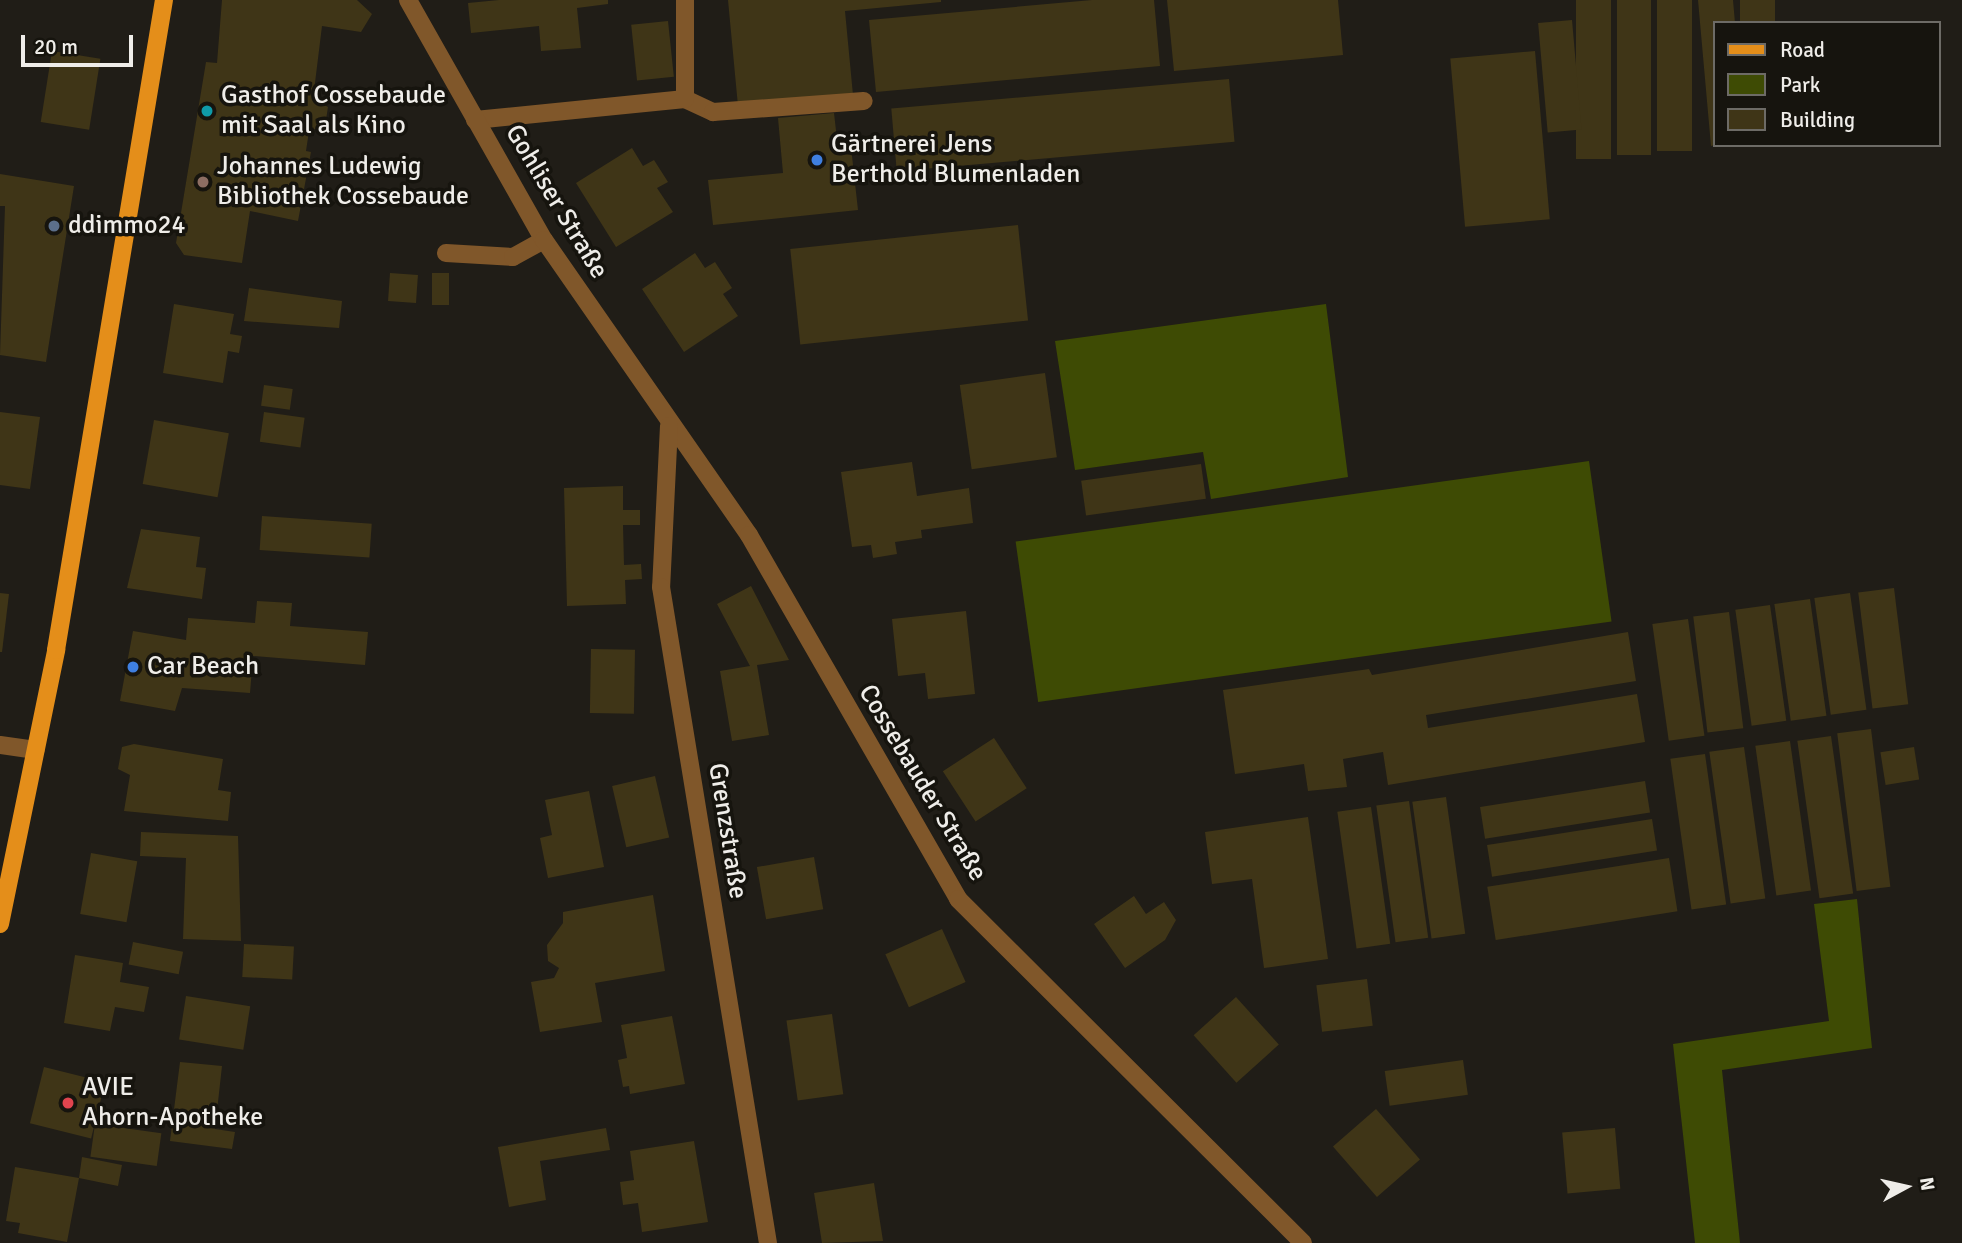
<!DOCTYPE html>
<meta charset="utf-8">
<style>
body{margin:0}
#map{position:relative;width:1962px;height:1243px;overflow:hidden;background:#201d17;font-family:Signika,sans-serif}
div>[style]{position:absolute}
.green>*{inset:0;background:#3e4b04;transform-origin:0 0}
.building>*{inset:0;background:#3f3517;transform-origin:0 0}
.lane>*{height:18px;margin:-9px;padding:0 9px;transform-origin:9px;border-radius:9px;background:#80572a}
.street>*{height:18px;margin:-9px;padding:0 9px;transform-origin:9px;border-radius:9px;background:#80572a}
.primary>*{height:18px;margin:-9px;padding:0 9px;transform-origin:9px;border-radius:9px;background:#e48e1a}
.dots>*{width:19px;height:19px;translate:-50% -50%;box-sizing:border-box;border:4px solid #16140e;border-radius:50%}
span{translate:-50% -50%;white-space:nowrap;text-align:center;line-height:1.15;-webkit-text-stroke:7px #16140e;paint-order:stroke}
.poi-label{font-size:26px;color:#efede9}
.left{translate:0 -50%;text-align:left}
.street-label{font-size:26px;color:#efede9}
.legend{position:absolute;left:1713px;top:21px;width:228px;height:126px;box-sizing:border-box;background:#16140e;border:2px solid #6d6b66;margin:0;padding:9px 12px;list-style:none;font-size:21px;color:#efede9}
.legend li{display:flex;align-items:center;gap:14px;height:35px}
.legend b{width:35px;border:2px solid #6d6b66}
.north{position:absolute;left:1871px;top:1152px;width:70px;height:70px;-webkit-text-stroke:5px #16140e;paint-order:stroke;rotate:82deg;font-size:19px;font-weight:700;line-height:28px;text-align:center;color:#efede9}
.north::after{content:'';display:block;margin:auto;width:24px;height:32px;background:#efede9;clip-path:polygon(50% 0,100% 100%,50% 72%,0 100%)}
.scale{position:absolute;left:21px;top:35px;width:112px;height:32px;box-sizing:border-box;border:4px solid #efede9;border-top:0;padding-left:9px;font-size:21px;line-height:24px;white-space:nowrap;color:#efede9;-webkit-text-stroke:5px #16140e;paint-order:stroke}
</style>
<div id="map">
<div class="green">
<i style="clip-path:polygon(1326px 304px,1348px 477px,1211px 499px,1203px 452px,1075px 470px,1055px 341px)"></i>
<i style="left:1589px;top:461px;width:162px;height:579px;rotate:82deg"></i>
<i style="clip-path:polygon(1857px 899px,1872px 1048px,1722px 1070px,1740px 1243px,1695px 1243px,1673px 1044px,1829px 1021px,1814px 904px)"></i>
</div>
<div class="building">
<i style="clip-path:polygon(222px 0,357px 0,372px 14px,361px 32px,322px 26px,313px 99px,328px 107px,325px 126px,309px 131px,306px 151px,311px 152px,298px 221px,250px 211px,242px 263px,184px 255px,176px 243px,206px 62px,217px 63px)"></i>
<i style="clip-path:polygon(499px 0,608px 0,608px 4px,577px 8px,581px 48px,541px 51px,539px 26px,471px 33px,468px 3px)"></i>
<i style="clip-path:polygon(728px 0,941px 0,941px 2px,845px 11px,853px 95px,738px 106px)"></i>
<i style="clip-path:polygon(1092px 0,1154px 0,1160px 66px,876px 92px,869px 20px)"></i>
<i style="clip-path:polygon(1167px 0,1338px 0,1343px 55px,1174px 71px)"></i>
<i style="left:1576px;top:0;width:35px;height:159px"></i>
<i style="left:1617px;top:0;width:34px;height:155px"></i>
<i style="left:1657px;top:0;width:35px;height:151px"></i>
<i style="clip-path:polygon(1698px 0,1733px 0,1735px 23px,1715px 23px,1715px 145px,1711px 146px)"></i>
<i style="left:1740px;top:0;width:35px;height:23px"></i>
<i style="left:1572px;top:20px;width:110px;height:34px;rotate:85deg"></i>
<i style="left:668px;top:21px;width:56px;height:37px;rotate:84deg"></i>
<i style="left:52px;top:51px;width:49px;height:72px;rotate:9deg"></i>
<i style="left:1535px;top:51px;width:169px;height:85px;rotate:85deg"></i>
<i style="left:1229px;top:79px;width:63px;height:339px;rotate:85deg"></i>
<i style="clip-path:polygon(834px 113px,838px 148px,851px 147px,858px 210px,713px 225px,708px 180px,783px 173px,778px 118px)"></i>
<i style="clip-path:polygon(632px 148px,643px 166px,654px 160px,668px 182px,657px 188px,673px 212px,616px 247px,576px 183px)"></i>
<i style="clip-path:polygon(0 174px,74px 186px,46px 362px,0 355px,5px 206px,0 206px)"></i>
<i style="left:1018px;top:225px;width:96px;height:229px;rotate:84deg"></i>
<i style="clip-path:polygon(695px 253px,705px 268px,715px 262px,732px 288px,723px 294px,738px 316px,684px 352px,642px 289px)"></i>
<i style="left:390px;top:273px;width:28px;height:28px;rotate:4deg"></i>
<i style="left:432px;top:273px;width:17px;height:32px"></i>
<i style="clip-path:polygon(249px 288px,342px 301px,339px 328px,244px 321px)"></i>
<i style="clip-path:polygon(174px 304px,234px 314px,230px 334px,242px 336px,239px 353px,228px 351px,223px 383px,163px 373px)"></i>
<i style="left:1045px;top:373px;width:85px;height:86px;rotate:82deg"></i>
<i style="left:264px;top:385px;width:29px;height:21px;rotate:8deg"></i>
<i style="clip-path:polygon(0 412px,40px 417px,30px 489px,0 485px)"></i>
<i style="left:264px;top:412px;width:41px;height:30px;rotate:8deg"></i>
<i style="left:154px;top:420px;width:76px;height:65px;rotate:10deg"></i>
<i style="clip-path:polygon(912px 462px,917px 496px,969px 488px,973px 523px,921px 530px,922px 538px,895px 542px,897px 554px,873px 558px,871px 545px,852px 547px,841px 472px)"></i>
<i style="left:1201px;top:464px;width:35px;height:121px;rotate:82deg"></i>
<i style="clip-path:polygon(623px 486px,623px 510px,640px 510px,640px 525px,623px 525px,624px 565px,641px 564px,642px 579px,625px 580px,626px 604px,567px 606px,564px 488px)"></i>
<i style="left:262px;top:516px;width:110px;height:34px;rotate:4deg"></i>
<i style="clip-path:polygon(141px 529px,200px 537px,196px 567px,206px 568px,202px 599px,127px 588px)"></i>
<i style="clip-path:polygon(751px 586px,789px 660px,757px 665px,769px 735px,732px 741px,720px 671px,750px 666px,717px 604px)"></i>
<i style="left:1894px;top:588px;width:117px;height:36px;rotate:83deg"></i>
<i style="clip-path:polygon(0 593px,9px 594px,2px 652px,0 652px)"></i>
<i style="left:1850px;top:593px;width:118px;height:36px;rotate:82deg"></i>
<i style="left:1810px;top:599px;width:118px;height:36px;rotate:82deg"></i>
<i style="clip-path:polygon(257px 601px,292px 603px,290px 626px,368px 632px,365px 665px,253px 656px,250px 693px,182px 688px,175px 711px,120px 701px,133px 631px,186px 640px,188px 618px,255px 623px)"></i>
<i style="left:1770px;top:605px;width:117px;height:35px;rotate:82deg"></i>
<i style="clip-path:polygon(966px 611px,975px 694px,928px 699px,925px 673px,898px 676px,892px 619px)"></i>
<i style="left:1729px;top:612px;width:117px;height:36px;rotate:83deg"></i>
<i style="left:1688px;top:619px;width:118px;height:36px;rotate:82deg"></i>
<i style="clip-path:polygon(1628px 632px,1636px 681px,1426px 715px,1428px 728px,1637px 694px,1645px 742px,1388px 785px,1383px 752px,1343px 759px,1347px 787px,1308px 791px,1304px 764px,1235px 774px,1223px 690px,1369px 669px,1372px 675px)"></i>
<i style="left:591px;top:649px;width:44px;height:64px;rotate:1deg"></i>
<i style="left:1871px;top:729px;width:159px;height:34px;rotate:83deg"></i>
<i style="left:1831px;top:736px;width:159px;height:34px;rotate:82deg"></i>
<i style="left:994px;top:738px;width:60px;height:61px;rotate:57deg"></i>
<i style="left:1790px;top:741px;width:151px;height:35px;rotate:82deg"></i>
<i style="clip-path:polygon(134px 744px,223px 759px,218px 790px,231px 792px,228px 821px,124px 811px,130px 775px,118px 769px,122px 747px)"></i>
<i style="left:1744px;top:747px;width:153px;height:35px;rotate:82deg"></i>
<i style="left:1914px;top:747px;width:33px;height:34px;rotate:81deg"></i>
<i style="left:1705px;top:754px;width:152px;height:35px;rotate:82deg"></i>
<i style="left:655px;top:776px;width:63px;height:44px;rotate:77deg"></i>
<i style="left:1645px;top:781px;width:32px;height:167px;rotate:81deg"></i>
<i style="clip-path:polygon(589px 791px,604px 867px,548px 878px,540px 838px,552px 835px,545px 800px)"></i>
<i style="left:1446px;top:797px;width:138px;height:34px;rotate:82deg"></i>
<i style="left:1409px;top:801px;width:138px;height:33px;rotate:82deg"></i>
<i style="left:1371px;top:807px;width:138px;height:34px;rotate:82deg"></i>
<i style="clip-path:polygon(1308px 817px,1328px 959px,1264px 968px,1252px 879px,1212px 884px,1205px 832px)"></i>
<i style="left:1652px;top:819px;width:32px;height:167px;rotate:81deg"></i>
<i style="clip-path:polygon(141px 832px,238px 836px,241px 941px,183px 939px,186px 858px,140px 856px)"></i>
<i style="left:91px;top:853px;width:47px;height:62px;rotate:10deg"></i>
<i style="left:814px;top:857px;width:53px;height:58px;rotate:80deg"></i>
<i style="left:1669px;top:858px;width:54px;height:184px;rotate:81deg"></i>
<i style="clip-path:polygon(653px 895px,665px 971px,595px 983px,602px 1022px,540px 1032px,531px 982px,554px 978px,559px 968px,548px 961px,547px 945px,563px 923px,563px 912px)"></i>
<i style="clip-path:polygon(1134px 896px,1146px 914px,1164px 902px,1176px 920px,1165px 940px,1125px 968px,1094px 924px)"></i>
<i style="left:942px;top:929px;width:58px;height:62px;rotate:66deg"></i>
<i style="left:133px;top:942px;width:51px;height:23px;rotate:11deg"></i>
<i style="left:244px;top:944px;width:50px;height:33px;rotate:3deg"></i>
<i style="clip-path:polygon(75px 955px,123px 963px,120px 982px,149px 987px,144px 1012px,115px 1007px,110px 1031px,64px 1023px)"></i>
<i style="left:1367px;top:979px;width:47px;height:51px;rotate:83deg"></i>
<i style="left:186px;top:996px;width:65px;height:44px;rotate:9deg"></i>
<i style="left:1236px;top:997px;width:64px;height:57px;rotate:48deg"></i>
<i style="left:832px;top:1014px;width:81px;height:46px;rotate:82deg"></i>
<i style="clip-path:polygon(672px 1016px,685px 1084px,630px 1094px,629px 1086px,623px 1087px,618px 1060px,627px 1058px,621px 1025px)"></i>
<i style="left:1463px;top:1060px;width:35px;height:79px;rotate:82deg"></i>
<i style="clip-path:polygon(180px 1062px,222px 1066px,215px 1129px,235px 1132px,232px 1149px,170px 1141px)"></i>
<i style="left:44px;top:1067px;width:63px;height:58px;rotate:14deg"></i>
<i style="left:1376px;top:1109px;width:67px;height:57px;rotate:49deg"></i>
<i style="left:95px;top:1124px;width:67px;height:33px;rotate:8deg"></i>
<i style="clip-path:polygon(606px 1128px,610px 1150px,540px 1161px,546px 1200px,509px 1207px,498px 1147px)"></i>
<i style="left:1615px;top:1128px;width:61px;height:53px;rotate:85deg"></i>
<i style="clip-path:polygon(694px 1141px,708px 1222px,642px 1232px,638px 1203px,623px 1205px,620px 1182px,634px 1180px,630px 1151px)"></i>
<i style="clip-path:polygon(82px 1157px,122px 1165px,118px 1186px,79px 1178px,67px 1242px,18px 1233px,20px 1223px,6px 1221px,15px 1167px,79px 1178px)"></i>
<i style="clip-path:polygon(874px 1183px,883px 1241px,822px 1243px,814px 1193px)"></i>
</div>
<div class="lane">
<i style="left:685px;top:99px;width:31px;rotate:25deg"></i>
<i style="left:713px;top:112px;width:151px;rotate:-4.2deg"></i>
<i style="left:475px;top:120px;width:211px;rotate:-5.7deg"></i>
<i style="left:685px;top:99px;width:99px;rotate:-90deg"></i>
<i style="left:446px;top:253px;width:67px;rotate:3.4deg"></i>
<i style="left:513px;top:257px;width:35px;rotate:-29deg"></i>
</div>
<div class="street">
<i style="left:408px;top:0;width:276px;rotate:60.5deg"></i>
<i style="left:544px;top:240px;width:359px;rotate:55.2deg"></i>
<i style="left:749px;top:535px;width:420px;rotate:60.1deg"></i>
<i style="left:958px;top:899px;width:487px;rotate:44.9deg"></i>
<i style="left:669px;top:426px;width:161px;rotate:92.8deg"></i>
<i style="left:661px;top:587px;width:665px;rotate:80.74deg"></i>
<i style="left:0;top:745px;width:36px;rotate:8deg"></i>
</div>
<div class="primary">
<i style="left:0;top:924px;width:280px;rotate:-78.4deg"></i>
<i style="left:56px;top:650px;width:659px;rotate:-80.57deg"></i>
</div>
<div class="dots">
<i style="left:207px;top:111px;background:#0f9aa8"></i>
<i style="left:817px;top:160px;background:#3f7fe0"></i>
<i style="left:203px;top:182px;background:#8d6e63"></i>
<i style="left:54px;top:226px;background:#5c6f8a"></i>
<i style="left:133px;top:667px;background:#3f7fe0"></i>
<i style="left:68px;top:1103px;background:#e0444e"></i>
</div>
<div class="poi-label">
<span class="left" style="left:221px;top:111px">Gasthof Cossebaude<br>mit Saal als Kino</span>
<span class="left" style="left:831px;top:160px">Gärtnerei Jens<br>Berthold Blumenladen</span>
<span class="left" style="left:217px;top:182px">Johannes Ludewig<br>Bibliothek Cossebaude</span>
<span class="left" style="left:68px;top:226px">ddimmo24</span>
<span class="left" style="left:147px;top:667px">Car Beach</span>
<span class="left" style="left:82px;top:1103px">AVIE<br>Ahorn-Apotheke</span>
</div>
<div class="street-label">
<span style="left:556px;top:202px;rotate:59deg">Gohliser Straße</span>
<span style="left:922px;top:783px;rotate:59deg">Cossebauder Straße</span>
<span style="left:727px;top:831px;rotate:81deg">Grenzstraße</span>
</div>
<ul class="legend">
<li><b style="height:9px;background:#e48e1a"></b>Road</li>
<li><b style="height:19px;background:#3e4b04"></b>Park</li>
<li><b style="height:19px;background:#3f3517"></b>Building</li>
</ul>
<div class="north">N</div>
<div class="scale">20 m</div>
</div>
